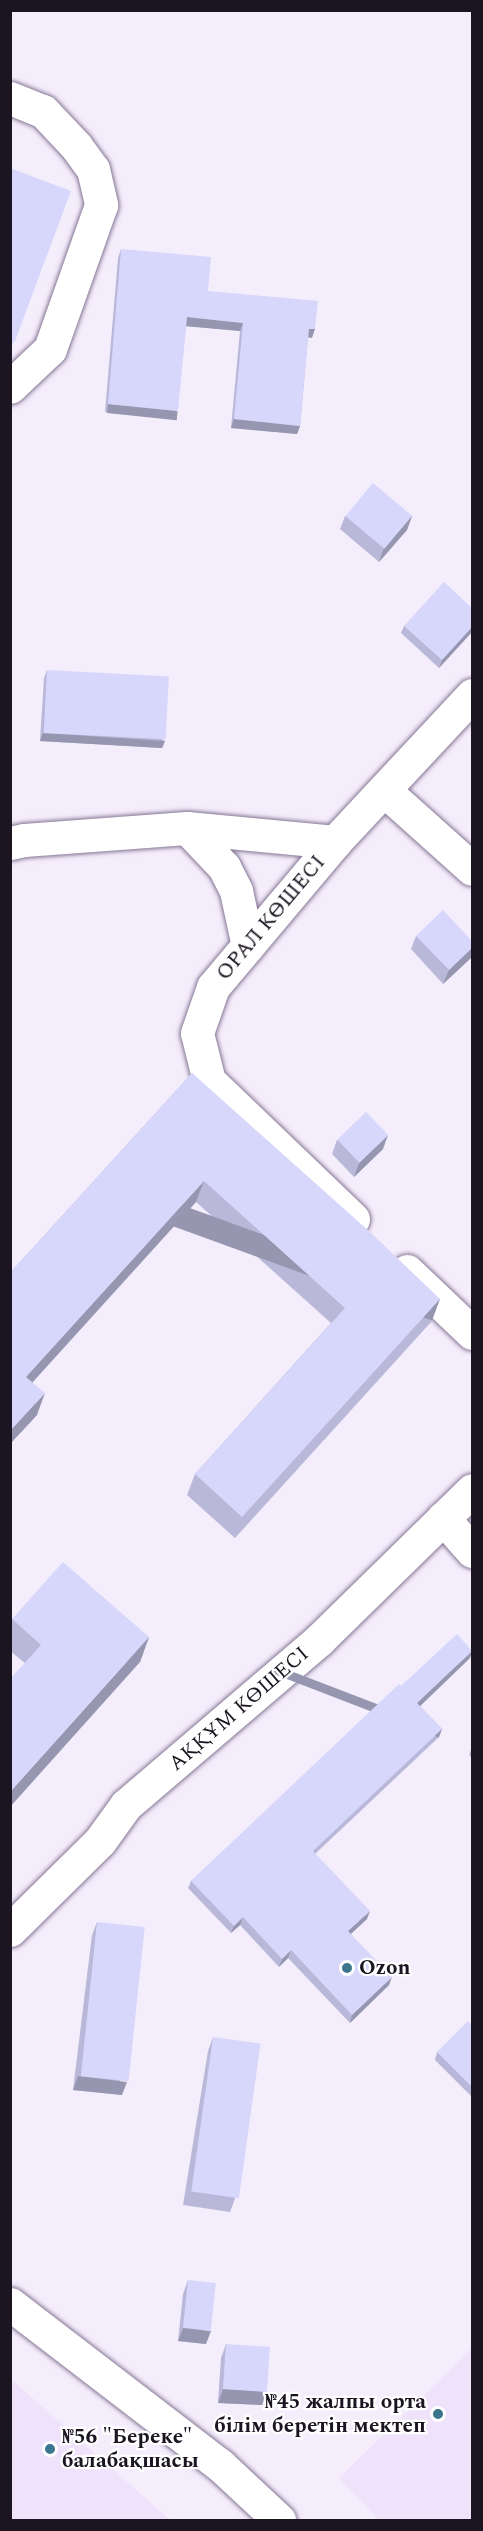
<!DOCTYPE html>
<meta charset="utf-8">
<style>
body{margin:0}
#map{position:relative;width:483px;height:2531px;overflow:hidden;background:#f4edfb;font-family:Spectral,serif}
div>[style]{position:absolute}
.built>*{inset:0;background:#efe2fb}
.roads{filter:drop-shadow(0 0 2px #867796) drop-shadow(0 0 2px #867796)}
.minor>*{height:33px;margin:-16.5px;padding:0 16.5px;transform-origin:16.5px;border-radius:16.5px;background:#fff}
.wall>*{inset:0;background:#b9b8d8}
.shaded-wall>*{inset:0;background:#9696b0;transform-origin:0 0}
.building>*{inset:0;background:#d7d6fb;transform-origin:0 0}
.dots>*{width:16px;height:16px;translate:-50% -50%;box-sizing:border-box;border:3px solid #fff;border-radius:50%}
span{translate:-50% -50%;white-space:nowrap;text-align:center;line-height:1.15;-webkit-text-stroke:4.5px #fff;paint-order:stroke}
.street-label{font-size:21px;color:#1b1521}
.poi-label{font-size:21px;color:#1b1521;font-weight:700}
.left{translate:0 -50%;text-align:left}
.right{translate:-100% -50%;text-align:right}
.frame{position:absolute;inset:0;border:12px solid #1b1521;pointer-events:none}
</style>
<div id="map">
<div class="built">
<i style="clip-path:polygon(470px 2350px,472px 2350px,472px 2520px,379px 2520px,339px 2478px)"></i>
<i style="clip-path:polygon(10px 2379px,11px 2379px,170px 2520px,11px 2520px)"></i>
</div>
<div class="roads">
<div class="minor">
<i style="left:10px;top:98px;width:35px;rotate:22deg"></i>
<i style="left:43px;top:111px;width:48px;rotate:46.7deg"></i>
<i style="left:76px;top:146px;width:29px;rotate:54deg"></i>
<i style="left:93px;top:169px;width:37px;rotate:77deg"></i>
<i style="left:101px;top:205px;width:153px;rotate:109.5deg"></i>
<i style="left:50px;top:349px;width:55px;rotate:136.5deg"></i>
<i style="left:384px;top:790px;width:118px;rotate:41.9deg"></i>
<i style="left:187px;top:828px;width:54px;rotate:46.5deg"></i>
<i style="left:224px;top:867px;width:27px;rotate:63deg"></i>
<i style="left:236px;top:891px;width:56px;rotate:77.7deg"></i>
<i style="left:10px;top:843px;width:14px;rotate:-12deg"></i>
<i style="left:24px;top:840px;width:163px;rotate:-4.2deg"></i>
<i style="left:187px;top:828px;width:149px;rotate:5.4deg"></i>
<i style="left:353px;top:1219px;width:199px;rotate:-136.2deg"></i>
<i style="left:209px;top:1081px;width:49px;rotate:-104deg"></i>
<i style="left:197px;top:1033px;width:49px;rotate:-70.8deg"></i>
<i style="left:213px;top:987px;width:189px;rotate:-49.9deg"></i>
<i style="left:335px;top:842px;width:201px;rotate:-47deg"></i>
<i style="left:407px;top:1271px;width:90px;rotate:43.6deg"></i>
<i style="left:443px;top:1518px;width:44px;rotate:48.7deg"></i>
<i style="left:10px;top:1930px;width:127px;rotate:-44.7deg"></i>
<i style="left:100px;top:1841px;width:44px;rotate:-54.2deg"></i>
<i style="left:126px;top:1805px;width:254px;rotate:-40.5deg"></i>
<i style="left:319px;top:1640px;width:214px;rotate:-44.4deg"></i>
<i style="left:10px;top:2304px;width:265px;rotate:37.5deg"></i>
<i style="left:220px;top:2465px;width:81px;rotate:43deg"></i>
</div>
</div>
<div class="wall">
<i style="clip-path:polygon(121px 249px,208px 291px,312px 338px,308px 337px,300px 426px,297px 434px,231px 428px,240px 331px,186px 326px,175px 419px,105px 412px,118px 258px)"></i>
<i style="clip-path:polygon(345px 516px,412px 516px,407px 530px,379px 562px,340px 529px)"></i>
<i style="clip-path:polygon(472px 608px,472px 632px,439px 668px,401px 633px,404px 626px)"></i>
<i style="clip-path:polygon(47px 670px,165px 741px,162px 748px,40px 741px,44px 678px)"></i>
<i style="clip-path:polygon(416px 936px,472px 941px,472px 954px,471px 958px,443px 984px,411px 949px)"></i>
<i style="clip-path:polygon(192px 1073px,432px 1321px,235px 1538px,187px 1495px,195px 1474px,331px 1323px,196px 1202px,33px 1382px,37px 1415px,10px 1444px,10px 1273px)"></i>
<i style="clip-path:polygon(337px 1140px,383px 1149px,354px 1177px,332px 1154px)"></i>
<i style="clip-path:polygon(12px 1619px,149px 1637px,140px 1662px,25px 1663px,10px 1651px,10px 1623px)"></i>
<i style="clip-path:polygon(470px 1658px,420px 1706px,442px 1729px,439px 1737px,315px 1854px,367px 1919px,351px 1934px,389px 1985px,350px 2023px,288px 1958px,279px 1967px,240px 1925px,231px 1933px,188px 1888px,191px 1881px,401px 1686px)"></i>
<i style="clip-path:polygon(472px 1747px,472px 1758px,469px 1755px)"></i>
<i style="clip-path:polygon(97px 1922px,122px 2095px,73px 2090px,92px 1935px)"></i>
<i style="clip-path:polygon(472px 2025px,472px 2097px,435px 2060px,437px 2052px)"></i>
<i style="clip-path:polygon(213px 2037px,235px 2199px,230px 2212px,183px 2205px,208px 2051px)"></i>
<i style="clip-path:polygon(188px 2280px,206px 2344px,178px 2341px,183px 2294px)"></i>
<i style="clip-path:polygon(226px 2344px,267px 2391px,262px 2405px,218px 2403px,221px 2358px)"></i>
</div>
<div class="shaded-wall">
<i style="clip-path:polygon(187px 317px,243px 323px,240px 331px,184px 326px)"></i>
<i style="clip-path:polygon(309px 329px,315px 329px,312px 338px,306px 337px)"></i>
<i style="left:108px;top:404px;width:70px;height:9px;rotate:6deg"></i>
<i style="clip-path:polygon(234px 419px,300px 426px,297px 434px,231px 428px)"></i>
<i style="clip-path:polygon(412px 516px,407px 530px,379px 562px,384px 548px)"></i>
<i style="clip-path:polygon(472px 627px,472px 632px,439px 668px,442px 660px)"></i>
<i style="clip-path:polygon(43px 733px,165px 741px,162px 748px,40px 741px)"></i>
<i style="clip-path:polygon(472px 948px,472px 954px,471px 958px,443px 984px,449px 970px)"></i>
<i style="clip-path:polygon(388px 1135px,383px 1149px,354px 1177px,359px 1163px)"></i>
<i style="clip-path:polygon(204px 1181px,196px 1202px,18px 1398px,26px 1377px)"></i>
<i style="left:440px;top:1299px;width:23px;height:294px;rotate:110deg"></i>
<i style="clip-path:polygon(45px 1393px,37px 1415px,10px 1444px,10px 1431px)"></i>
<i style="clip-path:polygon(149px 1637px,140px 1662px,10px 1807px,10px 1792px)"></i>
<i style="clip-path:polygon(472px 1651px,470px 1658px,415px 1711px,417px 1703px)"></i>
<i style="left:442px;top:1729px;width:9px;height:178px;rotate:111deg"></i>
<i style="clip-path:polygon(370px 1911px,367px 1919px,345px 1939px,348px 1931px)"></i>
<i style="clip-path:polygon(243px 1917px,240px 1925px,231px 1933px,234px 1926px)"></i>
<i style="clip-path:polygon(291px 1950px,288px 1958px,279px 1967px,282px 1959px)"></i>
<i style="clip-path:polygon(392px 1977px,389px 1985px,350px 2023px,352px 2015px)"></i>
<i style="clip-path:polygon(78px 2076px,127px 2082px,122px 2095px,73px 2090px)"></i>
<i style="clip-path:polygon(183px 2328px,211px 2331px,206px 2344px,178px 2341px)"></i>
<i style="clip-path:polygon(223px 2389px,267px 2391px,262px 2405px,218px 2403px)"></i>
</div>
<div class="building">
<i style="clip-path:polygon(10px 168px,71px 191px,15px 341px,10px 346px)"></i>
<i style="clip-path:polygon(121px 249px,211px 257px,208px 291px,318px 301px,315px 329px,309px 329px,300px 426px,234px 419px,243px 323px,187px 317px,178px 411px,108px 404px)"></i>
<i style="left:373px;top:483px;width:51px;height:43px;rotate:40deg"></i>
<i style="clip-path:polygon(444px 582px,472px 608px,472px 627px,442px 660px,404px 626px)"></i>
<i style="left:47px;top:670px;width:122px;height:63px;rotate:3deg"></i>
<i style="clip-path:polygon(443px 910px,472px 941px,472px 948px,449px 970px,416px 936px)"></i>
<i style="clip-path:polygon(192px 1073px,370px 1232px,440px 1299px,242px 1517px,195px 1474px,345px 1308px,204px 1181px,26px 1377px,45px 1393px,10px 1431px,10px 1273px)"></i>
<i style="left:366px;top:1112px;width:32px;height:40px;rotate:46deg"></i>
<i style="clip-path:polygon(63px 1562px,149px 1637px,10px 1792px,10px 1679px,41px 1645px,12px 1619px)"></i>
<i style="clip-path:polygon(457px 1634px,472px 1651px,417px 1703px,442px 1729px,313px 1851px,370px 1911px,348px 1931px,392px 1977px,352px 2015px,291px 1950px,282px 1959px,243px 1917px,234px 1926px,191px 1881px,399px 1684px,401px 1686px)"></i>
<i style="left:97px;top:1922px;width:48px;height:155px;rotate:6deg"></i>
<i style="clip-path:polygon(468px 2021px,472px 2025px,472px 2087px,437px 2052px)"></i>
<i style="left:213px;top:2037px;width:48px;height:156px;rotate:8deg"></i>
<i style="left:188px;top:2280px;width:28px;height:48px;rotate:6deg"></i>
<i style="left:226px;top:2344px;width:44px;height:45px;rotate:4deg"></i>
</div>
<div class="dots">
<i style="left:347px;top:1968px;background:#3c758e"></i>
<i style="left:438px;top:2414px;background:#3c758e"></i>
<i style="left:50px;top:2449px;background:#3c758e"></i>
</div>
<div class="street-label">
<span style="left:271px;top:918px;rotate:-50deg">ОРАЛ КӨШЕСІ</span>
<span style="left:239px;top:1709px;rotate:-41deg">АҚҚҰМ КӨШЕСІ</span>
</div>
<div class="poi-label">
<span class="left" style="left:359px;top:1968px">Ozon</span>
<span class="right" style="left:426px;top:2414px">№45 жалпы орта<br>білім беретін мектеп</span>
<span class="left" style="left:62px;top:2449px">№56 "Береке"<br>балабақшасы</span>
</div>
<div class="frame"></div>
</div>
